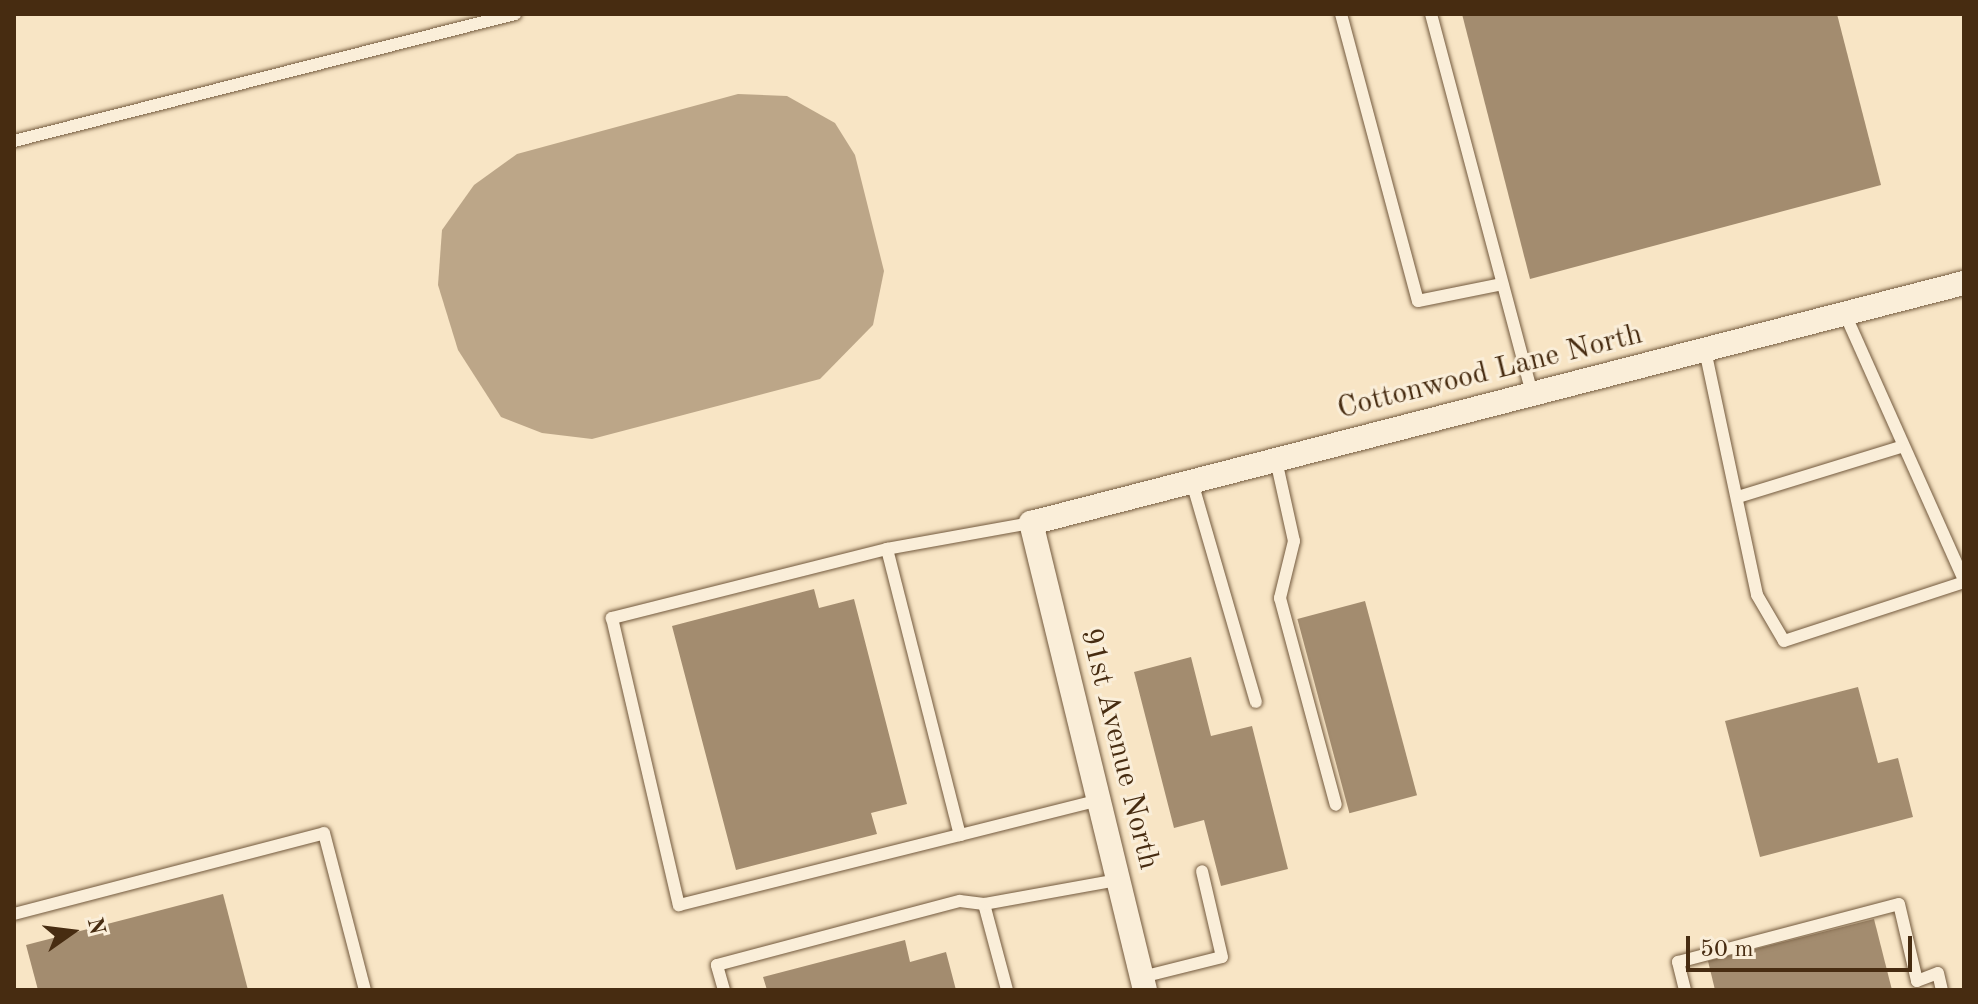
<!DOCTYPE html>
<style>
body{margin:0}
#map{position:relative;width:1978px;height:1004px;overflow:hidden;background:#f8e5c5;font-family:"Old Standard TT",serif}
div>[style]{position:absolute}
.water>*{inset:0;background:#bca688}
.building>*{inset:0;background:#a38c6f;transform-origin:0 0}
.roads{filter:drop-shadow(0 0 2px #735a3e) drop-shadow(0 0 2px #735a3e)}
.service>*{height:12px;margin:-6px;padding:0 6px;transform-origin:6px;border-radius:6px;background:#faeed9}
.minor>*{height:24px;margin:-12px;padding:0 12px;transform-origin:12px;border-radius:12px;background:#faeed9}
span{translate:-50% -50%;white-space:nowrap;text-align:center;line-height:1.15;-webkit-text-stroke:6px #faeed9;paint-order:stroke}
.street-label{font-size:30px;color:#472c11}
.frame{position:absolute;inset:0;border:16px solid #472c11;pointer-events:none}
.north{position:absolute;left:32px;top:892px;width:80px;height:80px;-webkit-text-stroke:6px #faeed9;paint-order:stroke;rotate:76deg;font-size:22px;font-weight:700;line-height:32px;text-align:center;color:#472c11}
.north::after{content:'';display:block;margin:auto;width:28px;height:36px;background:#472c11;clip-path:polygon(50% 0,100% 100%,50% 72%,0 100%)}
.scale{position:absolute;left:1686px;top:936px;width:226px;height:36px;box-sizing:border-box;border:4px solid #472c11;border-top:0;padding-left:10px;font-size:24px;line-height:28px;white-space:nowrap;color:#472c11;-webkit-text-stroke:6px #faeed9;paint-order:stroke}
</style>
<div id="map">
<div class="water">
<i style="clip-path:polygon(738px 94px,787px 96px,835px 123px,855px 155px,884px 271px,873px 325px,820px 379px,592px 439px,542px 433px,501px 417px,458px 350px,438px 285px,442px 230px,474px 185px,517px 154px)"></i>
</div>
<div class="building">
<i style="clip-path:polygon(1462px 14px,1837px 14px,1881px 185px,1530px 279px)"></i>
<i style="clip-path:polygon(814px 589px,819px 608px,854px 599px,907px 804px,871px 813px,877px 834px,736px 870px,672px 626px)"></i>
<i style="left:1365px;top:601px;width:201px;height:70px;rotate:75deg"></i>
<i style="clip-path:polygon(1191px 657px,1211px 736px,1252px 726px,1288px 869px,1221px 886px,1204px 820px,1174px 828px,1134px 672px)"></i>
<i style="clip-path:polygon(1858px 687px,1878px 763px,1898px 758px,1913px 817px,1760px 857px,1725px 721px)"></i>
<i style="clip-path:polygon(223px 894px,248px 990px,38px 990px,26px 945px)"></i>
<i style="clip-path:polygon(1874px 919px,1892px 990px,1715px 990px,1708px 961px)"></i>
<i style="clip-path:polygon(905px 940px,910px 962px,946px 952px,956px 990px,767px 990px,763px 977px)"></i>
</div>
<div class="roads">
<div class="service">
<i style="left:1341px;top:14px;width:297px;rotate:75deg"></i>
<i style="left:1418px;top:301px;width:86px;rotate:-11.4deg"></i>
<i style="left:1431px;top:14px;width:393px;rotate:75.1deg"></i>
<i style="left:14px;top:141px;width:517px;rotate:-14.22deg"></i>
<i style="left:1845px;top:314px;width:291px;rotate:65.9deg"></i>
<i style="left:1705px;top:350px;width:250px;rotate:78deg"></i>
<i style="left:1757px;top:595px;width:53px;rotate:59.6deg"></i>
<i style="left:1784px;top:641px;width:189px;rotate:-18.1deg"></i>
<i style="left:1276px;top:460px;width:83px;rotate:77.5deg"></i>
<i style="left:1294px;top:541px;width:59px;rotate:103.8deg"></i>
<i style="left:1280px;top:598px;width:214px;rotate:74.9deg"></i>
<i style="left:1192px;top:482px;width:229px;rotate:73.8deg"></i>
<i style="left:1738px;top:497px;width:170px;rotate:-17.1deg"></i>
<i style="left:1031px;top:523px;width:146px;rotate:169.8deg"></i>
<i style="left:887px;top:549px;width:295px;rotate:75.7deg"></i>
<i style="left:960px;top:835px;width:143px;rotate:-14.1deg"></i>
<i style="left:887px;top:549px;width:284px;rotate:165.9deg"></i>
<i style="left:612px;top:618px;width:295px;rotate:76.9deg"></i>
<i style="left:679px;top:905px;width:290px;rotate:-14deg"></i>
<i style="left:984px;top:904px;width:89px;rotate:75deg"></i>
<i style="left:14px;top:914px;width:320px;rotate:-14.6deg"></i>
<i style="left:324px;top:833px;width:162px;rotate:75.4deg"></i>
<i style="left:1142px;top:977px;width:82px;rotate:-14deg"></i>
<i style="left:1222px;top:957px;width:88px;rotate:-103.1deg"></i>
<i style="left:724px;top:990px;width:26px;rotate:-106deg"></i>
<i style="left:717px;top:965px;width:251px;rotate:-14.8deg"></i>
<i style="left:960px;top:901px;width:24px;rotate:7deg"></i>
<i style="left:984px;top:904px;width:136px;rotate:-10.2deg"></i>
<i style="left:1685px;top:990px;width:29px;rotate:-104deg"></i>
<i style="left:1678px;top:962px;width:228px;rotate:-14.7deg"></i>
<i style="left:1899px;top:904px;width:79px;rotate:76.8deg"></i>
<i style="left:1917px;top:981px;width:22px;rotate:-21deg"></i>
<i style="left:1938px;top:973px;width:17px;rotate:77deg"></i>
</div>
<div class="minor">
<i style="left:1145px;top:990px;width:481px;rotate:-103.7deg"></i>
<i style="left:1031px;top:523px;width:963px;rotate:-14.43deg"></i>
</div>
</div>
<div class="street-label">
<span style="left:1490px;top:372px;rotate:-14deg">Cottonwood Lane North</span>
<span style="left:1119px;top:749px;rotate:76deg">91st Avenue North</span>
</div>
<div class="frame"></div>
<div class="north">N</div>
<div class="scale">50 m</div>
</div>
